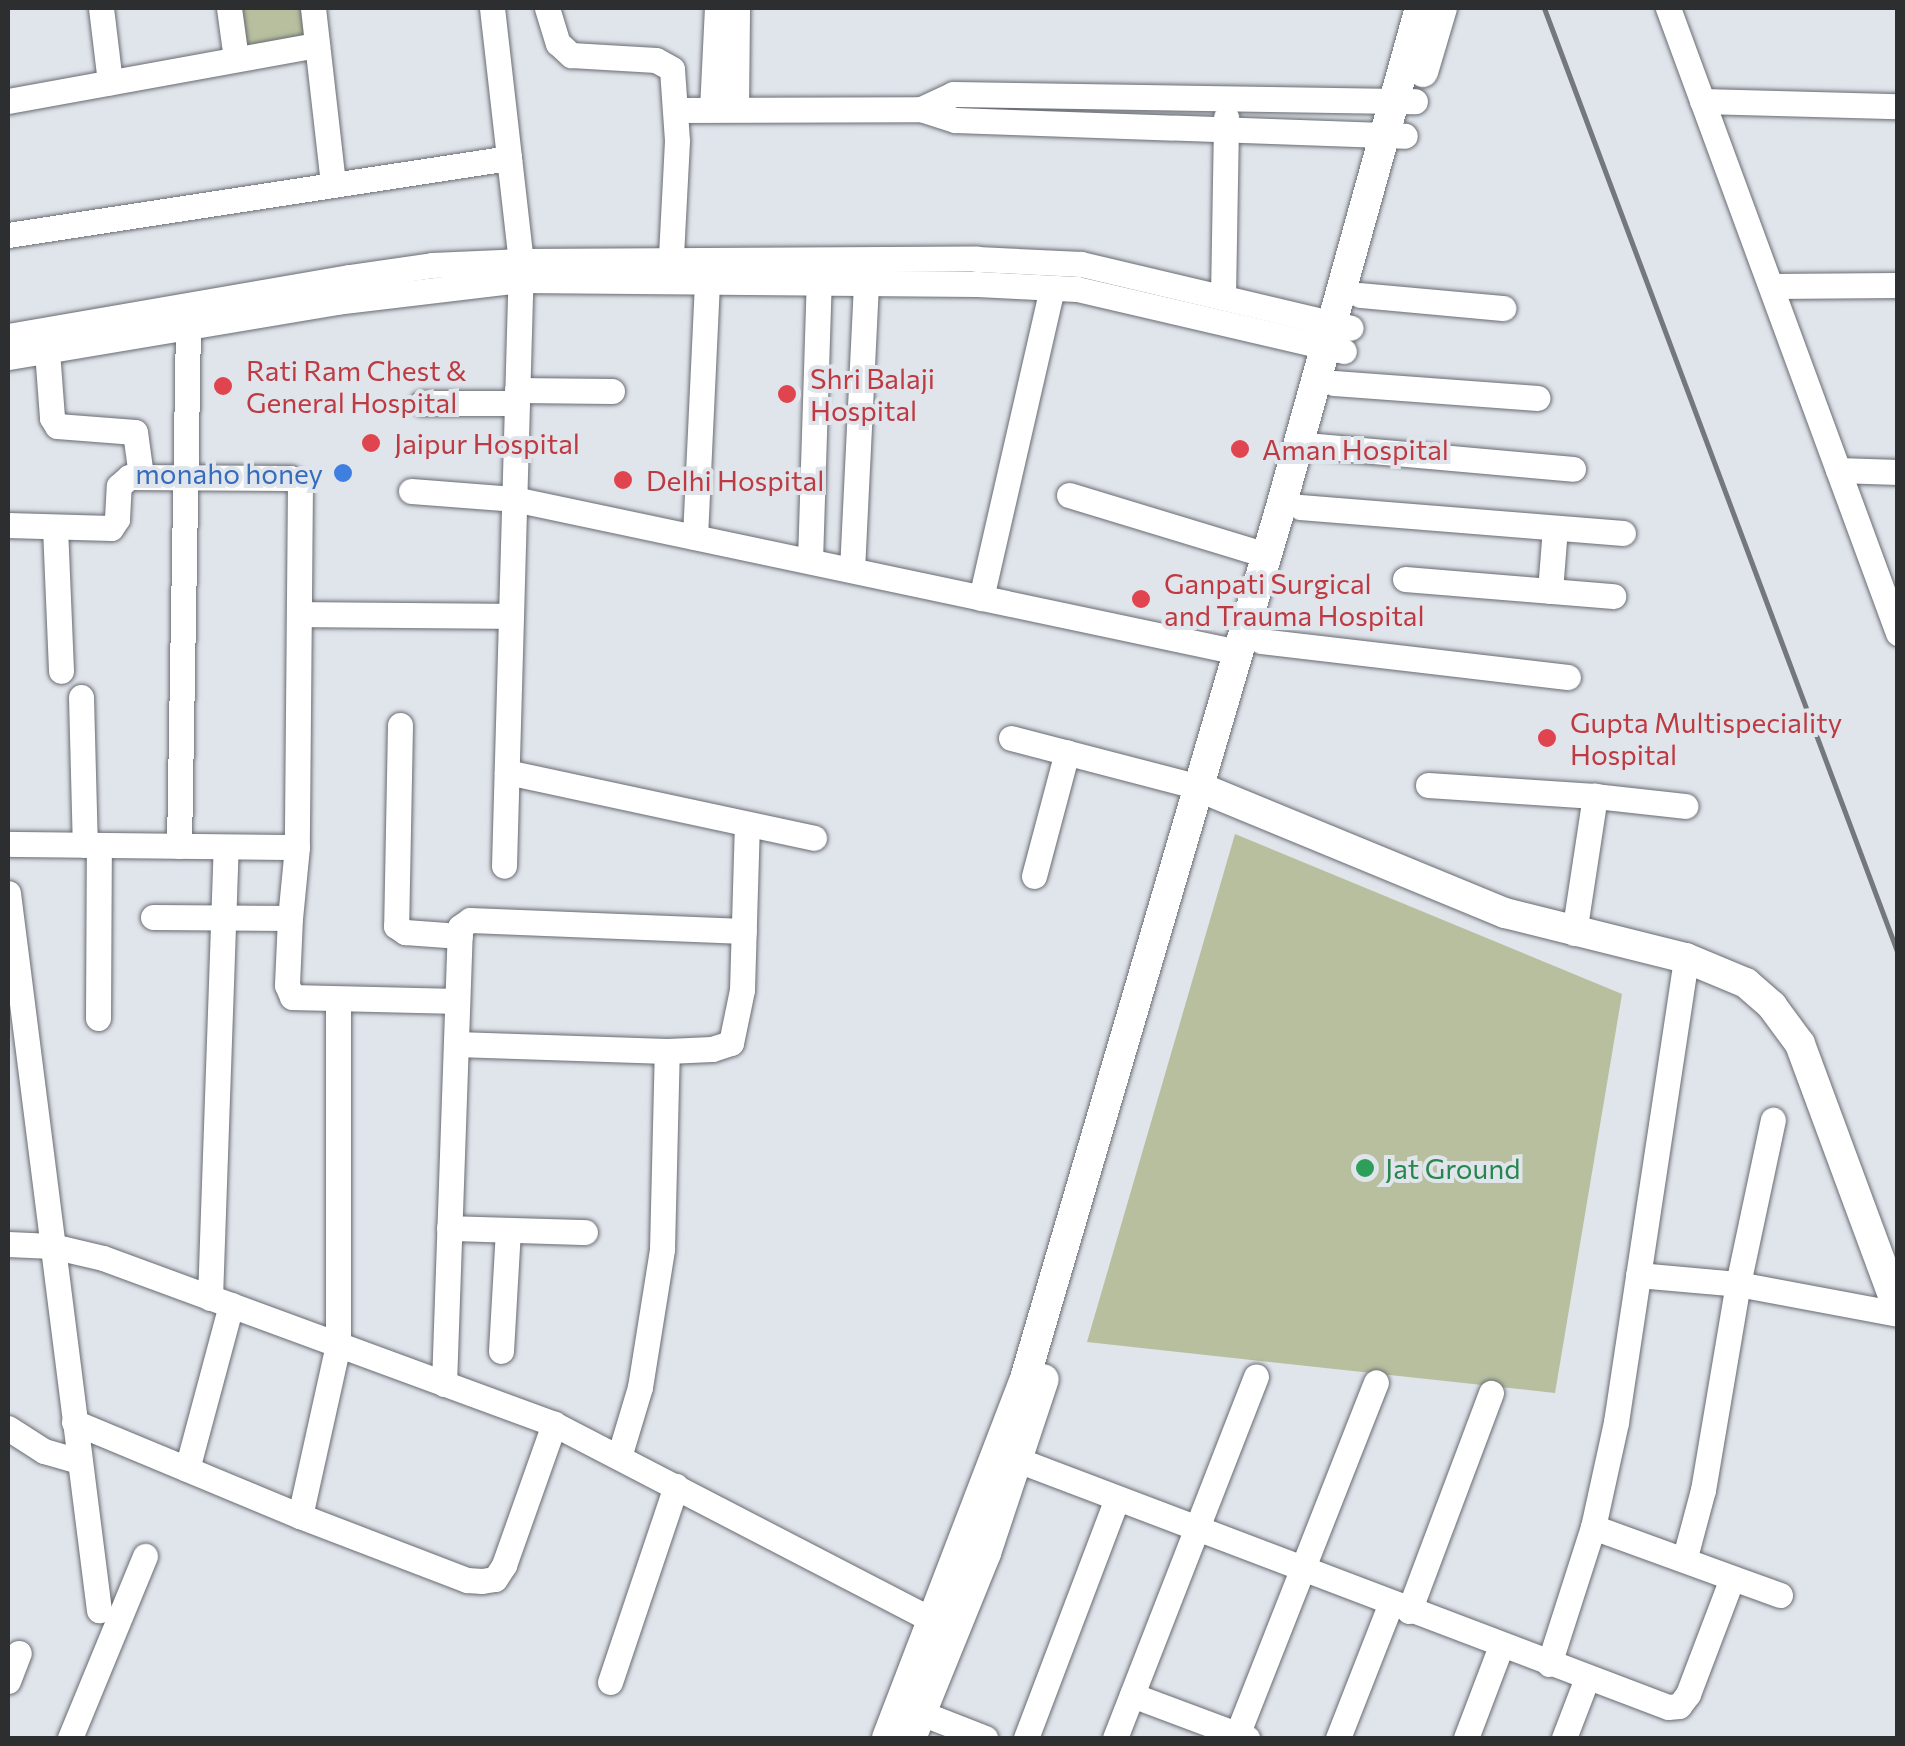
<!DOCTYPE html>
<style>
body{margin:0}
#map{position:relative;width:1905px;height:1746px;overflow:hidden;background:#e0e4eb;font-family:Commissioner,sans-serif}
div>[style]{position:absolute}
.green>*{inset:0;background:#b8bf9f}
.roads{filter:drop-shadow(0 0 2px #686c72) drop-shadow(0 0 2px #686c72)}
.minor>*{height:25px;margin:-12.5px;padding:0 12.5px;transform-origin:12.5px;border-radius:12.5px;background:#fff}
.major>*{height:30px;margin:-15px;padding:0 15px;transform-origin:15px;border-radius:15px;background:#fff}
.rail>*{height:5px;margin:-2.5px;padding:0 2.5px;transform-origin:2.5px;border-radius:2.5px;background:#74777b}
.dots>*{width:28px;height:28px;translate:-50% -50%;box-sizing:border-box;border:5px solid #e0e4eb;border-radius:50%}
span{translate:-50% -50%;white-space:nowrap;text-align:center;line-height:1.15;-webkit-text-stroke:8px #e0e4eb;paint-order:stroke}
.health-label{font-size:28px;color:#be3a42}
.left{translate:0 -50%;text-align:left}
.shop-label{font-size:28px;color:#366cbe}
.right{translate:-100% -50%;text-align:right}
.leisure-label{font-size:28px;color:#27864d}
.frame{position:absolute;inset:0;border:10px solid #2c2e30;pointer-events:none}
</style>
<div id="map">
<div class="green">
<i style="clip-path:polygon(237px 8px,302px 8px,306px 37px,242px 48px)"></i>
<i style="clip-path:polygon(1235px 834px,1622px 994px,1555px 1393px,1087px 1342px)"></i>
</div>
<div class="roads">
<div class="minor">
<i style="left:101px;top:8px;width:75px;rotate:83.1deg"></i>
<i style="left:229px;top:8px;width:51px;rotate:82.2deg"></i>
<i style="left:313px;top:8px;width:176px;rotate:83.5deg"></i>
<i style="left:492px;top:8px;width:255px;rotate:83.5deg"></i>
<i style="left:521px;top:261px;width:605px;rotate:91.61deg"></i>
<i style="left:547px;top:8px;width:37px;rotate:73deg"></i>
<i style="left:558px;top:43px;width:18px;rotate:43deg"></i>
<i style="left:571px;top:55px;width:85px;rotate:3.4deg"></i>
<i style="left:656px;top:60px;width:18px;rotate:29deg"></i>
<i style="left:672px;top:69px;width:72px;rotate:86deg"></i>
<i style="left:677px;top:141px;width:135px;rotate:93deg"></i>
<i style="left:1668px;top:8px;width:666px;rotate:69.8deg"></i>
<i style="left:8px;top:101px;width:314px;rotate:-10.3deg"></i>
<i style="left:1702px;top:101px;width:196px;rotate:1.5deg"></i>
<i style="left:712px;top:109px;width:101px;rotate:-87.2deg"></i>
<i style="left:736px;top:109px;width:101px;rotate:-89.4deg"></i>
<i style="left:921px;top:109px;width:35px;rotate:-25deg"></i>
<i style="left:953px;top:94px;width:462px;rotate:0.9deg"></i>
<i style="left:676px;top:110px;width:245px;rotate:-0.2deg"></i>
<i style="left:921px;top:109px;width:36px;rotate:18deg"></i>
<i style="left:955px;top:120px;width:450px;rotate:2deg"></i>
<i style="left:8px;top:235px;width:507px;rotate:-8.74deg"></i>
<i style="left:1772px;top:286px;width:126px;rotate:-0.5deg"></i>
<i style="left:1360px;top:295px;width:144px;rotate:5.2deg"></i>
<i style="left:1223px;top:296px;width:179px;rotate:-89deg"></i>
<i style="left:8px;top:336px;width:346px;rotate:-9.8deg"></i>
<i style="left:349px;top:277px;width:84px;rotate:-8.2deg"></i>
<i style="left:432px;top:265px;width:89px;rotate:-2.6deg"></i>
<i style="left:521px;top:261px;width:456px;rotate:-0.3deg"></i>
<i style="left:977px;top:259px;width:104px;rotate:2.8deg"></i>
<i style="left:1081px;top:264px;width:277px;rotate:13.3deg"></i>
<i style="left:47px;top:351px;width:67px;rotate:85.7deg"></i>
<i style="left:52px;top:418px;width:9px;rotate:58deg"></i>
<i style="left:57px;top:426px;width:78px;rotate:4.4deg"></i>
<i style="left:135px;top:432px;width:44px;rotate:82.2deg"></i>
<i style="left:8px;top:357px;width:332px;rotate:-9.5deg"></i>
<i style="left:335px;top:302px;width:186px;rotate:-6.8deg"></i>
<i style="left:520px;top:280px;width:457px;rotate:0.5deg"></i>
<i style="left:977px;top:284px;width:100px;rotate:2.9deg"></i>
<i style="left:1077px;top:289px;width:274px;rotate:13.1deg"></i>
<i style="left:1334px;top:383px;width:204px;rotate:4.2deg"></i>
<i style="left:517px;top:390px;width:95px;rotate:0.6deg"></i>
<i style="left:422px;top:403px;width:95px"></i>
<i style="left:1317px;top:446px;width:257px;rotate:5.1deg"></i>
<i style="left:1838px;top:470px;width:60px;rotate:1.9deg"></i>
<i style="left:411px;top:491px;width:103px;rotate:4.4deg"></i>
<i style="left:514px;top:499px;width:740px;rotate:11.93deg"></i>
<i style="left:1069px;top:495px;width:207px;rotate:16.9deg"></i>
<i style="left:1300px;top:507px;width:324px;rotate:4.6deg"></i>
<i style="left:8px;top:525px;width:103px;rotate:1.7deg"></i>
<i style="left:111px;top:528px;width:11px;rotate:-56deg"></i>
<i style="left:117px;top:519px;width:33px;rotate:-87deg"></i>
<i style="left:119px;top:486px;width:13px;rotate:-42deg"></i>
<i style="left:129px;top:477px;width:161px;rotate:0.4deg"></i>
<i style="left:290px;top:478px;width:11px;rotate:27deg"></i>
<i style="left:300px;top:483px;width:364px;rotate:90.5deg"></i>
<i style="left:297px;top:847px;width:71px;rotate:95.6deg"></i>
<i style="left:290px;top:918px;width:137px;rotate:-179.6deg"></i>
<i style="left:55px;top:527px;width:144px;rotate:87.6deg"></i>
<i style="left:695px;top:537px;width:255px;rotate:-87.3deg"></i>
<i style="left:810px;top:561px;width:289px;rotate:-88.2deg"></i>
<i style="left:852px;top:570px;width:285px;rotate:-87.2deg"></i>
<i style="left:1405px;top:579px;width:209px;rotate:4.7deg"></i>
<i style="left:1550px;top:591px;width:63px;rotate:-85.5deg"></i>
<i style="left:981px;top:598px;width:318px;rotate:-77.1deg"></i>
<i style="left:301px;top:614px;width:210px;rotate:0.5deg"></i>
<i style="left:1261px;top:641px;width:309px;rotate:6.7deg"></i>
<i style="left:81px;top:697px;width:148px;rotate:88.5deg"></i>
<i style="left:400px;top:725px;width:201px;rotate:91.1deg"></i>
<i style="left:396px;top:926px;width:11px;rotate:34deg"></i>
<i style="left:405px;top:932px;width:55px;rotate:4.2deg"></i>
<i style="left:1011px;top:738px;width:194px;rotate:14.6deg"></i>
<i style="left:507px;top:772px;width:314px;rotate:12.1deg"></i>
<i style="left:1428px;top:785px;width:167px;rotate:3.8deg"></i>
<i style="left:8px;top:844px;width:289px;rotate:0.6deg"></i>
<i style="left:179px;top:846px;width:519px;rotate:-89.01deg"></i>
<i style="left:1034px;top:876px;width:128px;rotate:-75.1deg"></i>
<i style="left:8px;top:893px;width:723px;rotate:82.77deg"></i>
<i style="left:290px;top:918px;width:67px;rotate:92.6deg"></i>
<i style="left:287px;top:985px;width:13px;rotate:67deg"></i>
<i style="left:292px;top:997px;width:165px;rotate:1.4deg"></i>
<i style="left:1574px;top:933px;width:139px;rotate:-81.3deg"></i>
<i style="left:1595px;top:796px;width:91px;rotate:6.3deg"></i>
<i style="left:98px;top:1018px;width:173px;rotate:-89.7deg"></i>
<i style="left:456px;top:1044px;width:211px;rotate:1.9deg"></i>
<i style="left:667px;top:1051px;width:45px;rotate:-2.5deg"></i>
<i style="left:712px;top:1049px;width:20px;rotate:-18deg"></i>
<i style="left:731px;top:1043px;width:54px;rotate:-78.3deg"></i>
<i style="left:742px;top:990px;width:166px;rotate:-88.3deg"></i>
<i style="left:449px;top:1228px;width:136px;rotate:1.7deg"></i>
<i style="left:8px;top:1244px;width:44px;rotate:2.6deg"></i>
<i style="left:52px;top:1246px;width:52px;rotate:13.2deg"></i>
<i style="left:103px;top:1258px;width:481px;rotate:20.2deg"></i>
<i style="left:554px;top:1424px;width:443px;rotate:27.4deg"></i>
<i style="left:1638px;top:1275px;width:100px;rotate:5.1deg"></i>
<i style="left:1738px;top:1284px;width:163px;rotate:10.6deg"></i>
<i style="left:210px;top:1298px;width:451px;rotate:-88deg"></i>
<i style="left:501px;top:1351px;width:121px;rotate:-86.7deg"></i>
<i style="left:444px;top:1384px;width:457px;rotate:-88deg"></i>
<i style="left:460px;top:927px;width:12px;rotate:-35deg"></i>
<i style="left:470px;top:920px;width:274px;rotate:2.3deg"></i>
<i style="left:74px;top:1422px;width:245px;rotate:22.6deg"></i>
<i style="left:300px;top:1516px;width:179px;rotate:21deg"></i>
<i style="left:467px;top:1580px;width:15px;rotate:4deg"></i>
<i style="left:482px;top:1581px;width:13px;rotate:-9deg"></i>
<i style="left:495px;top:1579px;width:17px;rotate:-57deg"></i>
<i style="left:504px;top:1565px;width:150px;rotate:-70.5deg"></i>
<i style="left:8px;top:1428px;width:43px;rotate:32.6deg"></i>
<i style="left:44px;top:1451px;width:37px;rotate:16deg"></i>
<i style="left:1002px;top:1454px;width:712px;rotate:20.8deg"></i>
<i style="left:1668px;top:1707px;width:11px;rotate:-5deg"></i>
<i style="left:1679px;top:1706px;width:15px;rotate:-53deg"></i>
<i style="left:1688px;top:1694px;width:124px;rotate:-69.2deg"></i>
<i style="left:619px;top:1457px;width:73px;rotate:-73.3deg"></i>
<i style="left:640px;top:1387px;width:140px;rotate:-80.9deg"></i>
<i style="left:662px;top:1249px;width:198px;rotate:-88.6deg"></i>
<i style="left:187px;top:1469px;width:170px;rotate:-75deg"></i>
<i style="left:300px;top:1516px;width:175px;rotate:-77.5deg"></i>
<i style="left:338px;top:1345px;width:344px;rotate:-90deg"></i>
<i style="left:1593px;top:1527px;width:199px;rotate:20deg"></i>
<i style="left:1685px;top:1557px;width:69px;rotate:-75deg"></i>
<i style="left:1703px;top:1490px;width:209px;rotate:-80.4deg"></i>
<i style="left:1738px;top:1284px;width:168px;rotate:-78deg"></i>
<i style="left:1409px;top:1611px;width:233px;rotate:-69.4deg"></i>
<i style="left:1549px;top:1664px;width:144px;rotate:-72.2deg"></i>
<i style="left:1593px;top:1527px;width:107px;rotate:-77.6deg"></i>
<i style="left:1616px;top:1422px;width:469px;rotate:-81.4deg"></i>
<i style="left:8px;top:1681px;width:30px;rotate:-69deg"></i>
<i style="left:610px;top:1682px;width:207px;rotate:-71.4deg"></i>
<i style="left:1132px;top:1695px;width:123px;rotate:20.5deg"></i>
<i style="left:921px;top:1713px;width:69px;rotate:21.3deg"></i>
<i style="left:1237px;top:1735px;width:379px;rotate:-68.5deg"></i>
<i style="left:70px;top:1738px;width:197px;rotate:-67.6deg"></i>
<i style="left:1026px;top:1738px;width:256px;rotate:-69.2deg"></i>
<i style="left:1115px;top:1738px;width:388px;rotate:-68.7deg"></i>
<i style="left:1338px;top:1738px;width:143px;rotate:-68.6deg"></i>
<i style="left:1466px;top:1738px;width:98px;rotate:-69.2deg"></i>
<i style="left:1564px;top:1738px;width:64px;rotate:-69deg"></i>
</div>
<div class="major">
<i style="left:1423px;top:72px;width:67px;rotate:-73.5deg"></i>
<i style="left:1199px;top:787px;width:331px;rotate:22.4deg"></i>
<i style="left:1505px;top:913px;width:187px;rotate:14deg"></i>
<i style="left:1686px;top:958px;width:65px;rotate:22.6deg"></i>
<i style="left:1746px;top:983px;width:35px;rotate:41deg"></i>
<i style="left:1772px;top:1006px;width:47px;rotate:53.6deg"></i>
<i style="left:1800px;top:1044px;width:283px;rotate:69.7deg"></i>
<i style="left:887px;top:1738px;width:381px;rotate:-69deg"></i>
<i style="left:1024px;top:1382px;width:909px;rotate:-73.64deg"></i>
<i style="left:1280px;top:510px;width:521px;rotate:-74.42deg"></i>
<i style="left:911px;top:1738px;width:200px;rotate:-67.9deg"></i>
<i style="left:986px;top:1553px;width:183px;rotate:-71.6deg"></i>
</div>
</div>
<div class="rail">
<i style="left:1544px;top:8px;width:1010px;rotate:69.48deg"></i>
</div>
<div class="dots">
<i style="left:223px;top:386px;background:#e0444e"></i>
<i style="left:787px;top:394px;background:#e0444e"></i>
<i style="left:371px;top:443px;background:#e0444e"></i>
<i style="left:1240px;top:449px;background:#e0444e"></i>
<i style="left:343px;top:473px;background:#3f7fe0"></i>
<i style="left:623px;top:480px;background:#e0444e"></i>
<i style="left:1141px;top:599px;background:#e0444e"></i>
<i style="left:1547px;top:738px;background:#e0444e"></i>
<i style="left:1365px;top:1168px;background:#2e9e5b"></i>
</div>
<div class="health-label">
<span class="left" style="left:246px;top:386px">Rati Ram Chest &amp;<br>General Hospital</span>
<span class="left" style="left:810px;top:394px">Shri Balaji<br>Hospital</span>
<span class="left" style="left:394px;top:443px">Jaipur Hospital</span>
<span class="left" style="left:1262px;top:449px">Aman Hospital</span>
<span class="left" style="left:646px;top:480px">Delhi Hospital</span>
<span class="left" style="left:1164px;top:599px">Ganpati Surgical<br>and Trauma Hospital</span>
<span class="left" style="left:1570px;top:738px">Gupta Multispeciality<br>Hospital</span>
</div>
<div class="shop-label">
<span class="right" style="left:323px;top:473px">monaho honey</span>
</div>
<div class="leisure-label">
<span class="left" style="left:1385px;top:1168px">Jat Ground</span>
</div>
<div class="frame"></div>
</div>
